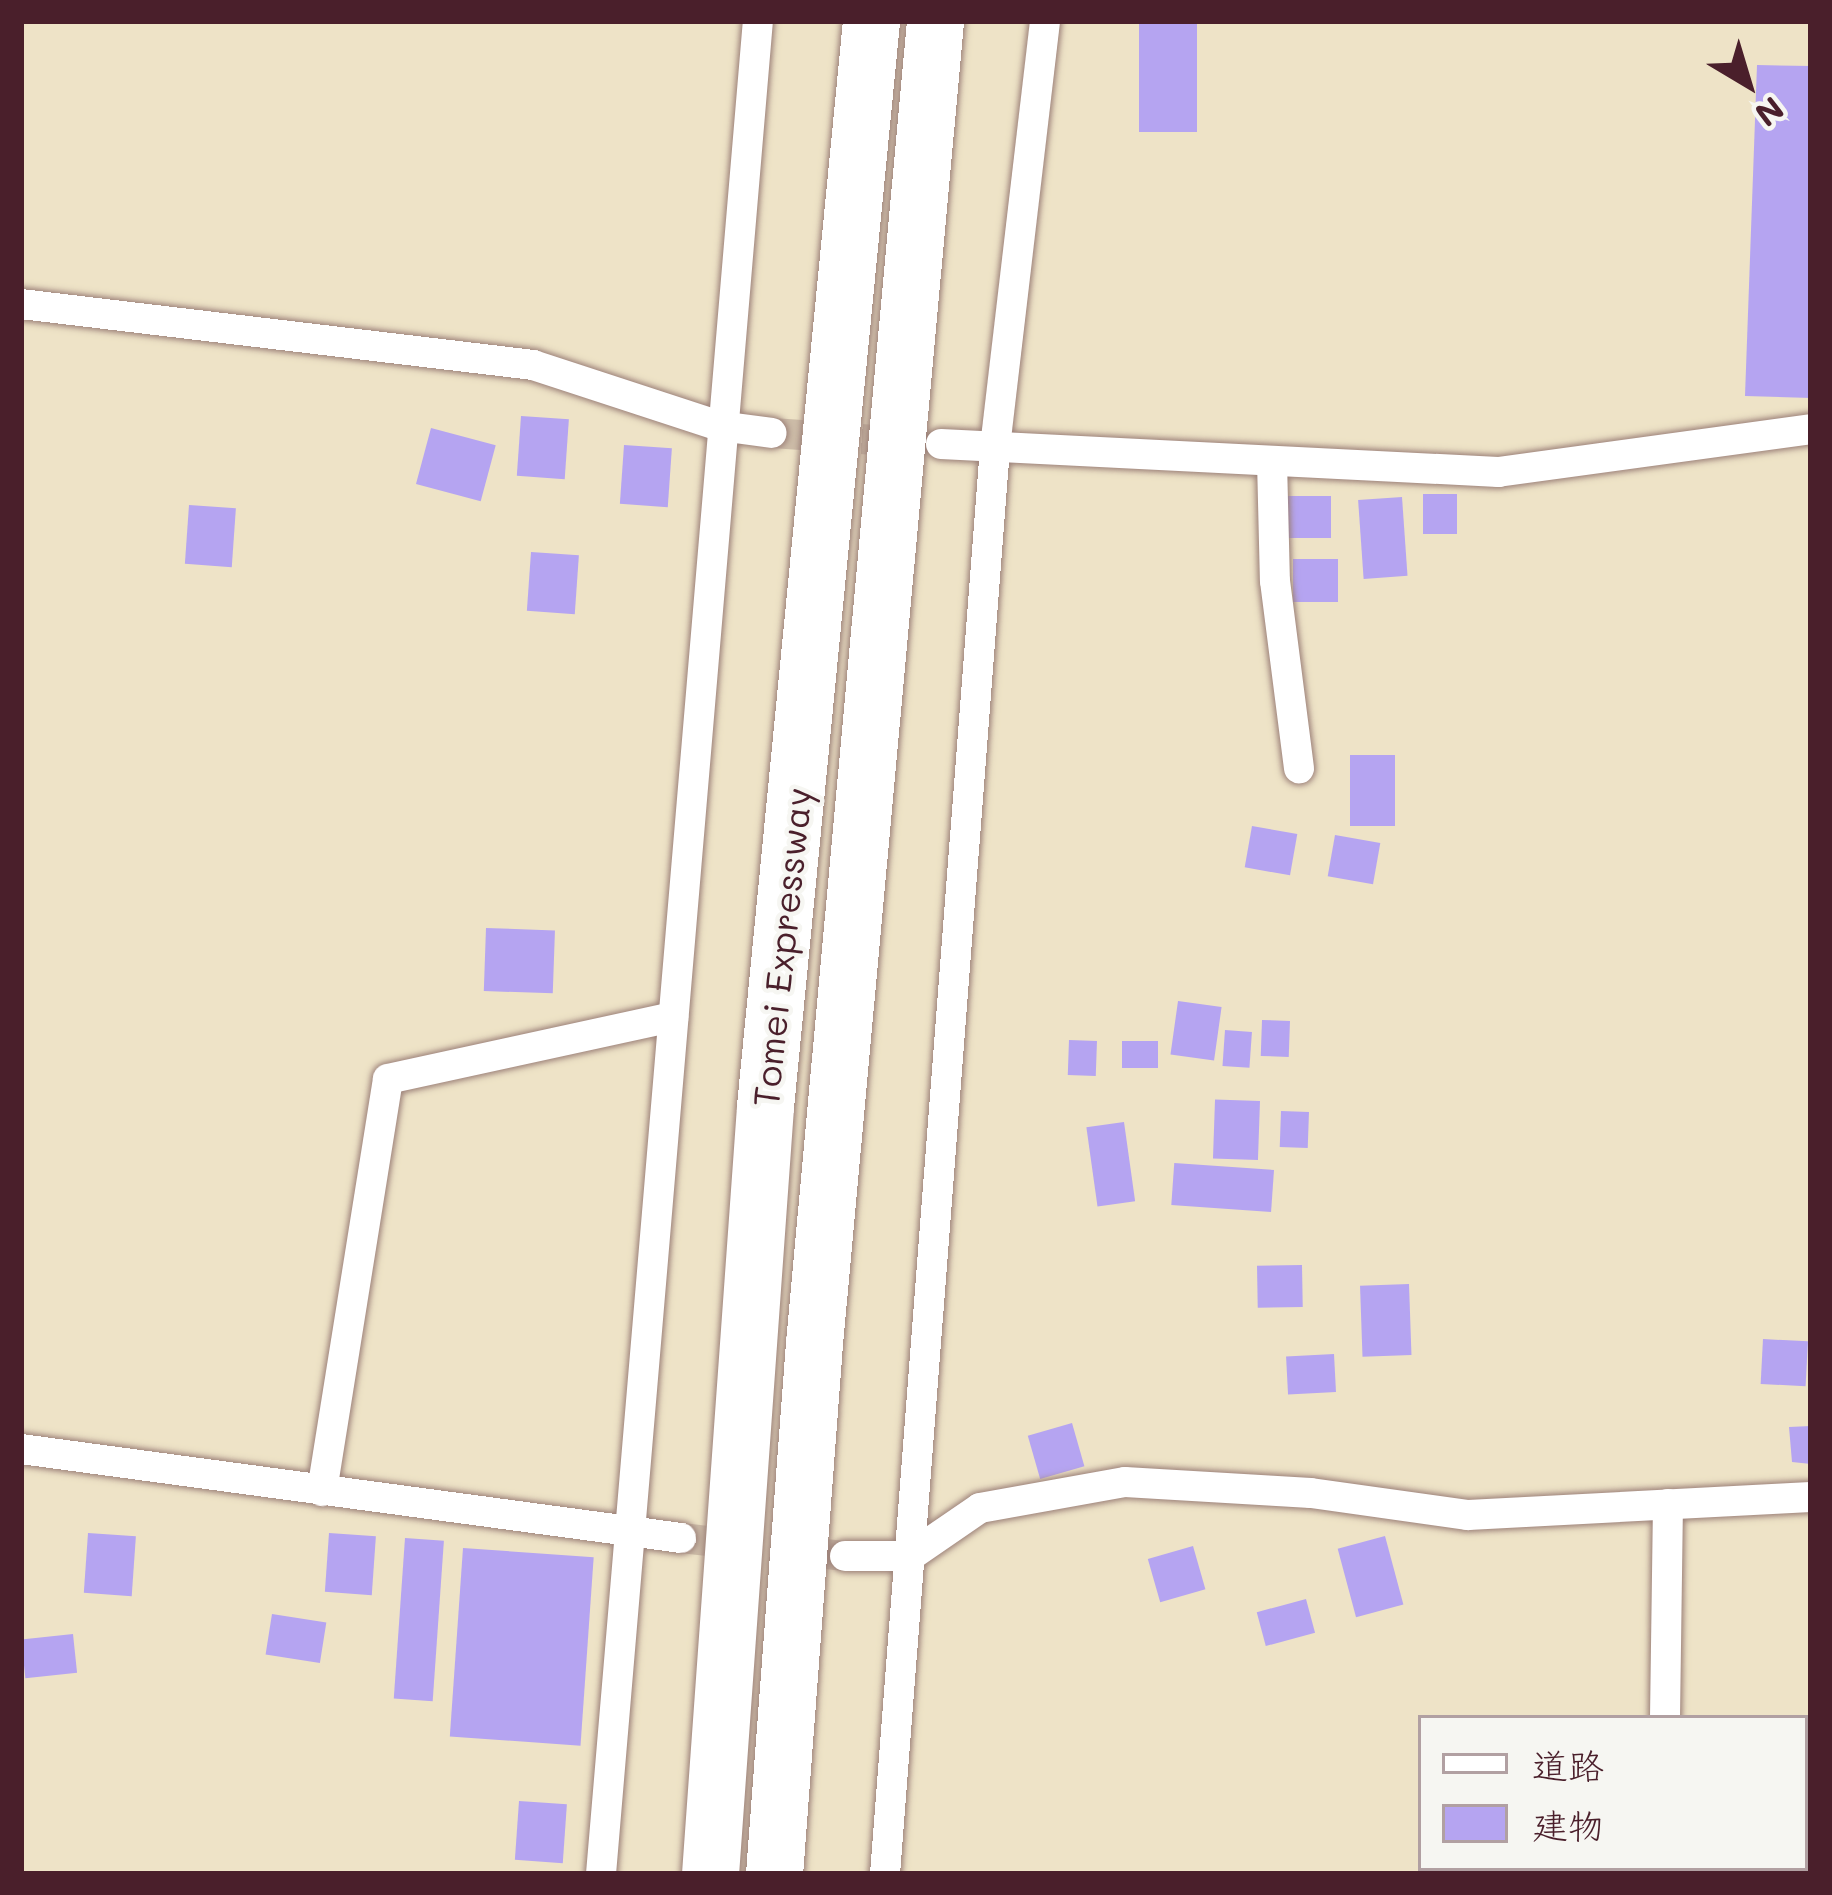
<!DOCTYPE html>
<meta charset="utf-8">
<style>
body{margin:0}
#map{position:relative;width:1832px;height:1895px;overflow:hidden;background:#eee3c7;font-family:Mali,"Klee One",sans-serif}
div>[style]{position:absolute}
.building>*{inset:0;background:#b5a4f1;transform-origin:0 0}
.minor-tunnel>*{height:30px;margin-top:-15px;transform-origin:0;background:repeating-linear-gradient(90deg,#cdbca8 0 30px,transparent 0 45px)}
.roads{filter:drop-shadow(0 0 3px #9c8179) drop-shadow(0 0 3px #9c8179)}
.minor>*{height:30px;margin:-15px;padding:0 15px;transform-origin:15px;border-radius:15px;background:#fff}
.motorway>*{height:57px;margin:-28.5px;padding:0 28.5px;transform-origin:28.5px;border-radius:28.5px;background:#fff}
span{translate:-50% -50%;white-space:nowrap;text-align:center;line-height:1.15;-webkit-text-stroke:9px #f6f6f2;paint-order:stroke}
.street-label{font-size:36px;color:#4a1f2b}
.frame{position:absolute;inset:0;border:24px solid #4a1f2b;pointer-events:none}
.legend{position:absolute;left:1418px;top:1715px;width:390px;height:156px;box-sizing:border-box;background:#f6f6f2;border:3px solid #b1a0a2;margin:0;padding:15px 21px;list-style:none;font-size:36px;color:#4a1f2b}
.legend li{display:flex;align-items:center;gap:24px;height:60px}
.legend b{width:60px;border:3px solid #b1a0a2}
.north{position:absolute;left:1688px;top:24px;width:120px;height:120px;-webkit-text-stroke:9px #f6f6f2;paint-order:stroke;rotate:142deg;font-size:33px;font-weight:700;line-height:48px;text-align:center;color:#4a1f2b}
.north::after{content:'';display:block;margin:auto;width:42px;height:54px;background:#4a1f2b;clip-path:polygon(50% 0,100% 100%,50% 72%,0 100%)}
</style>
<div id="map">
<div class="building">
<i style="left:1139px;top:21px;width:58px;height:111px"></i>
<i style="clip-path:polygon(1757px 65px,1811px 66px,1811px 398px,1745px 396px)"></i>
<i style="left:521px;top:416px;width:48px;height:60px;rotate:4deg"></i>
<i style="left:431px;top:428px;width:67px;height:58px;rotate:15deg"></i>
<i style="left:624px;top:445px;width:48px;height:59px;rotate:4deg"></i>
<i style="left:1457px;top:494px;width:40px;height:34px;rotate:90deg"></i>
<i style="left:1331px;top:496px;width:42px;height:46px;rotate:90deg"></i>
<i style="left:1402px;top:497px;width:79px;height:44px;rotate:86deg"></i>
<i style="left:189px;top:505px;width:47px;height:59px;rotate:4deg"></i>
<i style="left:531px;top:552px;width:48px;height:59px;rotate:4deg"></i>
<i style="left:1293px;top:559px;width:45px;height:43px"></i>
<i style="left:1350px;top:755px;width:45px;height:71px"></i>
<i style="left:1252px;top:826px;width:46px;height:42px;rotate:10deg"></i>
<i style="left:1335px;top:835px;width:46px;height:42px;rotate:10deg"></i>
<i style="left:486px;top:928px;width:69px;height:63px;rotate:2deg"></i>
<i style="left:1178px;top:1001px;width:44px;height:54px;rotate:8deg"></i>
<i style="left:1262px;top:1020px;width:28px;height:36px;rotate:2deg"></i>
<i style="left:1225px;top:1030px;width:27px;height:36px;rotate:4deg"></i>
<i style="left:1069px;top:1040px;width:28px;height:35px;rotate:2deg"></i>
<i style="left:1122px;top:1041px;width:36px;height:27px"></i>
<i style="left:1260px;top:1101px;width:59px;height:45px;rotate:92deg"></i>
<i style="left:1281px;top:1111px;width:28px;height:36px;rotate:2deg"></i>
<i style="left:1124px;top:1122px;width:80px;height:38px;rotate:82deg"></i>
<i style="left:1274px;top:1170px;width:42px;height:100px;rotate:94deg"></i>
<i style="left:1302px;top:1265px;width:42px;height:45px;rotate:89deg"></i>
<i style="left:1409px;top:1284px;width:71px;height:49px;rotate:88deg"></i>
<i style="left:1763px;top:1339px;width:45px;height:45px;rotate:3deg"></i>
<i style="left:1334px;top:1354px;width:38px;height:48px;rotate:87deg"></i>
<i style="left:1072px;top:1423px;width:45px;height:46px;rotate:74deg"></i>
<i style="clip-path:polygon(1811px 1426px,1811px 1464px,1792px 1462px,1789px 1427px)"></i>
<i style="left:88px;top:1533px;width:48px;height:60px;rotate:4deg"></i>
<i style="left:329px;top:1533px;width:47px;height:59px;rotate:4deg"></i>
<i style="left:1385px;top:1536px;width:71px;height:49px;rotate:75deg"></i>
<i style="left:405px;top:1538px;width:39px;height:161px;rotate:4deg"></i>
<i style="left:1193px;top:1546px;width:45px;height:47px;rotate:74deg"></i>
<i style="left:463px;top:1548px;width:131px;height:189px;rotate:4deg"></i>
<i style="left:1306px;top:1599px;width:35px;height:51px;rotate:75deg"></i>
<i style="left:272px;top:1614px;width:55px;height:41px;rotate:9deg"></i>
<i style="left:73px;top:1634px;width:39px;height:52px;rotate:84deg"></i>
<i style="left:519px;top:1801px;width:48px;height:59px;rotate:4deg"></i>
</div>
<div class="minor-tunnel">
<i style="left:772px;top:433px;width:133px;rotate:3.9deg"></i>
<i style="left:681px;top:1538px;width:165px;rotate:6.3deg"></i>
</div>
<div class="roads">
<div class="minor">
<i style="left:21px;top:304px;width:516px;rotate:6.79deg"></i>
<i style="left:533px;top:365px;width:197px;rotate:18.1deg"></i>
<i style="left:720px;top:426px;width:52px;rotate:7.7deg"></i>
<i style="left:941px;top:444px;width:558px;rotate:2.88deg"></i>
<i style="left:1498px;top:472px;width:316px;rotate:-7.8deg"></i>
<i style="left:1272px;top:461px;width:120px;rotate:88.6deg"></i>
<i style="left:1275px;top:581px;width:189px;rotate:82.7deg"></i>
<i style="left:21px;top:1449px;width:666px;rotate:7.68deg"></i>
<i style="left:322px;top:1491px;width:417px;rotate:-80.9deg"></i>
<i style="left:388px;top:1079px;width:292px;rotate:-12.3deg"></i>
<i style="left:845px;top:1556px;width:65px"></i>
<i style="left:910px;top:1556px;width:85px;rotate:-34.4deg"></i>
<i style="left:980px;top:1508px;width:147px;rotate:-10.2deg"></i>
<i style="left:1125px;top:1482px;width:186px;rotate:3.4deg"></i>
<i style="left:1311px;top:1493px;width:159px;rotate:8deg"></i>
<i style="left:1468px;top:1515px;width:343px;rotate:-3deg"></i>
<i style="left:1665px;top:1718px;width:214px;rotate:-89.2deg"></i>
<i style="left:601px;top:1874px;width:1860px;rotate:-85.16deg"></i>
<i style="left:885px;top:1874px;width:1431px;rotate:-85.59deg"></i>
<i style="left:995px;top:447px;width:429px;rotate:-83.3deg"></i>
<i style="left:1664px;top:1874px;width:6px;rotate:-90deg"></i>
</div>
<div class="motorway">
<i style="left:710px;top:1874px;width:770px;rotate:-85.9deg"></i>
<i style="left:765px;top:1106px;width:1090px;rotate:-84.42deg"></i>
<i style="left:774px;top:1874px;width:533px;rotate:-85.69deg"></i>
<i style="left:814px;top:1343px;width:1328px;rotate:-84.77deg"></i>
</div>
</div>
<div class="street-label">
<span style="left:781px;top:947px;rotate:-84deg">Tomei Expressway</span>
</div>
<div class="frame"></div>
<ul class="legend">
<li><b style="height:15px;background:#fff"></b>道路</li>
<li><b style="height:33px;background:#b5a4f1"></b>建物</li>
</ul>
<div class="north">N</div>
</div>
